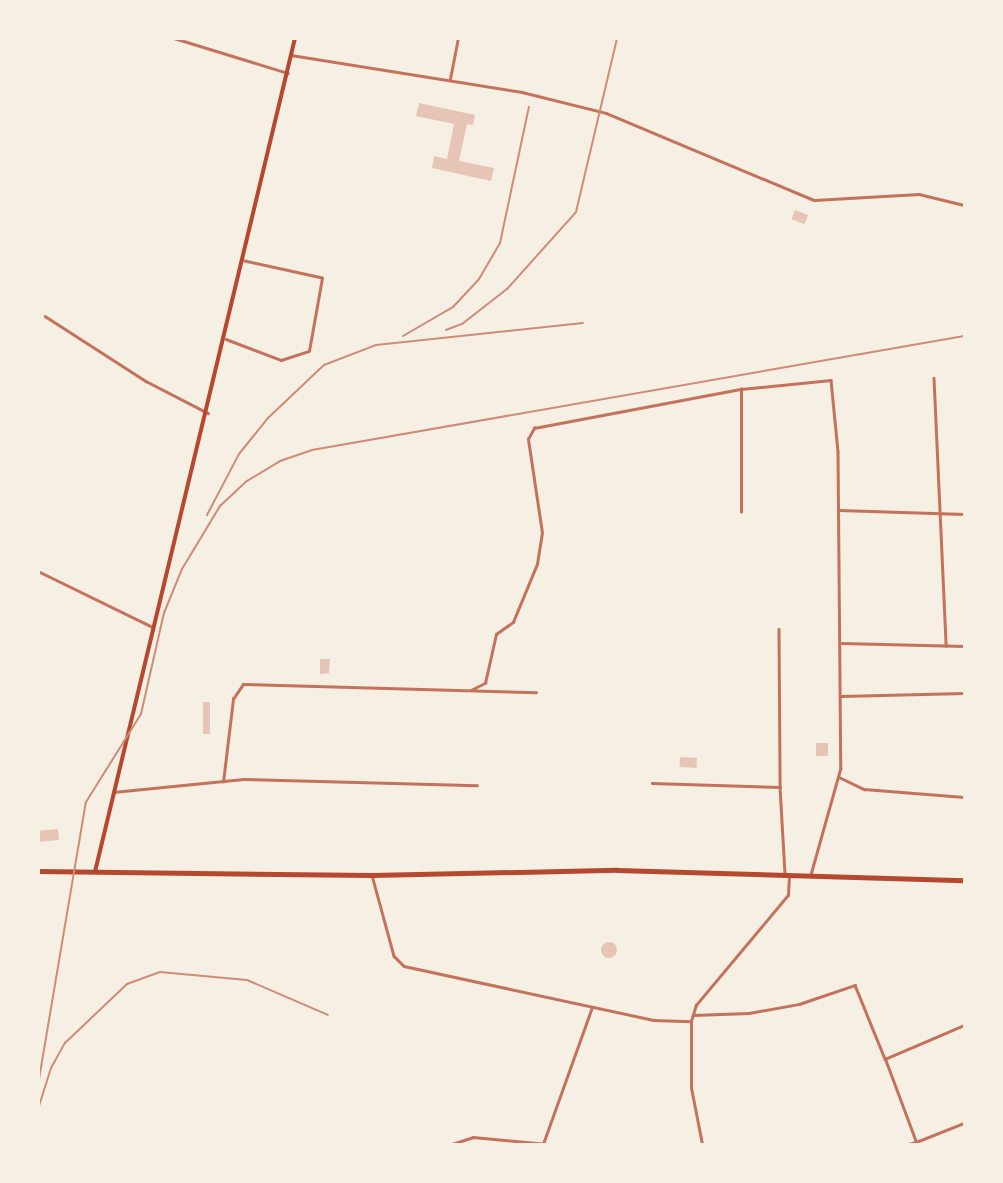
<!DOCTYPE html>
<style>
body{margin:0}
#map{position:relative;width:1003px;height:1183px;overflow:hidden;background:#f6efe4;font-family:Commissioner,sans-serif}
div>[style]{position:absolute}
.building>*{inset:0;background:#e6c5b7;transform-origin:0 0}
.round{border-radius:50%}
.minor>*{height:2.5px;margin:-1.25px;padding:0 1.25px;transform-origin:1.25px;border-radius:1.25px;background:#c5725c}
.secondary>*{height:3.5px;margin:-1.75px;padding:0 1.75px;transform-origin:1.75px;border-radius:1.75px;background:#b5482f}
.primary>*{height:4.5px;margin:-2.25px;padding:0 2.25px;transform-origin:2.25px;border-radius:2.25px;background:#b5482f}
.rail>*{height:2px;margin:-1px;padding:0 1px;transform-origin:1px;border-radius:1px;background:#cf8b77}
span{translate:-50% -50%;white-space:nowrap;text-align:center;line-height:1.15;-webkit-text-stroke:5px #f6efe4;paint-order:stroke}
.frame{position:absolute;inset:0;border:40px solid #f6efe4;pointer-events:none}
</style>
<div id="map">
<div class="building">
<i style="clip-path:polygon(419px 103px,475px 115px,473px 125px,467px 124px,459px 161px,494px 168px,491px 181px,432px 168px,434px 156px,447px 159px,454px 124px,416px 116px)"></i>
<i style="left:795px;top:210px;width:14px;height:10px;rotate:21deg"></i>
<i style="clip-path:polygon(320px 659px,330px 659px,329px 673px,320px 674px)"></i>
<i style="left:203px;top:702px;width:7px;height:32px"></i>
<i style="left:828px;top:743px;width:13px;height:12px;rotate:90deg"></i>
<i style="left:680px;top:757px;width:17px;height:10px;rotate:3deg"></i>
<i style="left:58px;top:829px;width:11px;height:20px;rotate:85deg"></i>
<i class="round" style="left:601px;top:942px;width:16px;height:16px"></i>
</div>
<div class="minor">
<i style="left:174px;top:38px;width:119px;rotate:17.1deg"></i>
<i style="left:291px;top:55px;width:234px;rotate:9.1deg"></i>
<i style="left:522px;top:92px;width:87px;rotate:14deg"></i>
<i style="left:606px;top:113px;width:225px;rotate:22.7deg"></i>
<i style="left:814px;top:200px;width:105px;rotate:-3.3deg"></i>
<i style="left:919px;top:194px;width:46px;rotate:13.7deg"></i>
<i style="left:450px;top:79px;width:42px;rotate:-79deg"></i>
<i style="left:45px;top:316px;width:120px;rotate:32.8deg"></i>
<i style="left:146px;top:381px;width:70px;rotate:27.3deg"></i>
<i style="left:226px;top:339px;width:59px;rotate:20.9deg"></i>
<i style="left:281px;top:360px;width:29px;rotate:-18deg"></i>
<i style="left:309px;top:351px;width:74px;rotate:-79.9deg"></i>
<i style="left:322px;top:278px;width:79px;rotate:-167.6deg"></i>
<i style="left:934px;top:378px;width:268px;rotate:87.4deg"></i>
<i style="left:839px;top:510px;width:125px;rotate:1.8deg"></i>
<i style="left:741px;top:512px;width:123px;rotate:-90deg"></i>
<i style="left:741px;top:389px;width:90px;rotate:-5.7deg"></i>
<i style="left:831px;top:380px;width:72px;rotate:84.4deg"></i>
<i style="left:838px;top:452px;width:316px;rotate:89.5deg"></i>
<i style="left:841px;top:768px;width:111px;rotate:105.7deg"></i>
<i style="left:38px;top:571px;width:128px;rotate:26deg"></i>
<i style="left:779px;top:629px;width:158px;rotate:89.6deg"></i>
<i style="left:842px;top:643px;width:122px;rotate:1.4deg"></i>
<i style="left:471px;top:690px;width:16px;rotate:-27deg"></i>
<i style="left:485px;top:683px;width:50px;rotate:-77.3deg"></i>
<i style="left:496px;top:634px;width:21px;rotate:-35deg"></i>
<i style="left:513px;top:622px;width:63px;rotate:-67.5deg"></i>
<i style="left:537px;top:564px;width:31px;rotate:-81deg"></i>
<i style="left:542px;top:533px;width:95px;rotate:-98.5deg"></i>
<i style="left:528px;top:439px;width:13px;rotate:-61deg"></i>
<i style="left:534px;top:428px;width:211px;rotate:-10.7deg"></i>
<i style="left:841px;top:696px;width:123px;rotate:-1.4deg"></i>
<i style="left:839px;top:777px;width:28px;rotate:26deg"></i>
<i style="left:864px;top:789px;width:100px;rotate:4.6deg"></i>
<i style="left:223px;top:782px;width:84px;rotate:-83.1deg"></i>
<i style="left:233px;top:699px;width:18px;rotate:-56deg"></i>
<i style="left:243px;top:684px;width:293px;rotate:1.6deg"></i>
<i style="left:652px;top:783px;width:128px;rotate:1.8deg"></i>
<i style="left:780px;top:787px;width:88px;rotate:86.7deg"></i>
<i style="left:113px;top:792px;width:131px;rotate:-5.7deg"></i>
<i style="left:243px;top:779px;width:234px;rotate:1.5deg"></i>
<i style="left:372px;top:875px;width:84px;rotate:74.8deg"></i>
<i style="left:394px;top:956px;width:14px;rotate:45deg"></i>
<i style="left:404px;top:966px;width:255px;rotate:12.2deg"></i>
<i style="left:653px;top:1020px;width:38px;rotate:2deg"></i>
<i style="left:693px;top:1015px;width:56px;rotate:-2deg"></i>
<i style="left:749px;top:1013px;width:51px;rotate:-10.2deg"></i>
<i style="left:799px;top:1004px;width:59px;rotate:-18.7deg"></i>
<i style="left:855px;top:985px;width:80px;rotate:67.9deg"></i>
<i style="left:916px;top:1142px;width:52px;rotate:-21.6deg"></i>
<i style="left:452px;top:1144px;width:22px;rotate:-18deg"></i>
<i style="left:473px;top:1137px;width:74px;rotate:5.4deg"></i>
<i style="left:543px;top:1144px;width:145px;rotate:-70.3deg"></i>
<i style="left:702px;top:1144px;width:57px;rotate:-101.1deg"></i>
<i style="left:691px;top:1088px;width:67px;rotate:-90deg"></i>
<i style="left:691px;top:1021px;width:17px;rotate:-73deg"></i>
<i style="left:696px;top:1005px;width:143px;rotate:-50.1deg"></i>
<i style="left:788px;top:895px;width:19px;rotate:-87deg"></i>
<i style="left:908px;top:1144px;width:8px;rotate:-14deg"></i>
<i style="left:916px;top:1142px;width:89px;rotate:-110.5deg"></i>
<i style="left:885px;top:1059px;width:86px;rotate:-23.3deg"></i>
</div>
<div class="secondary">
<i style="left:95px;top:872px;width:858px;rotate:-76.51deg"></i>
</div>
<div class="primary">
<i style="left:38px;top:871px;width:334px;rotate:0.7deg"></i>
<i style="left:372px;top:875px;width:245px;rotate:-1.2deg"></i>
<i style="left:617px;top:870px;width:347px;rotate:1.7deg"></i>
</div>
<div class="rail">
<i style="left:446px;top:330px;width:17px;rotate:-21deg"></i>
<i style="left:462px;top:324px;width:57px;rotate:-37.9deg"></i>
<i style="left:507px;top:289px;width:103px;rotate:-48.1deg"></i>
<i style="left:576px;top:212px;width:179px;rotate:-76.7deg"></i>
<i style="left:403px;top:336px;width:58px;rotate:-30.1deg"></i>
<i style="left:453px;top:307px;width:38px;rotate:-47deg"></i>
<i style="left:479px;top:279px;width:42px;rotate:-59.7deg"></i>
<i style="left:500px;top:243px;width:139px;rotate:-78deg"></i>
<i style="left:207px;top:515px;width:69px;rotate:-62.3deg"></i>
<i style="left:239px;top:454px;width:46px;rotate:-51.1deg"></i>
<i style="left:268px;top:418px;width:77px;rotate:-43.4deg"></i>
<i style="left:324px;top:365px;width:56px;rotate:-21deg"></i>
<i style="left:376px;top:345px;width:208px;rotate:-6.1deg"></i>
<i style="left:38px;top:1085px;width:287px;rotate:-80.4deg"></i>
<i style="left:86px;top:802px;width:104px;rotate:-58deg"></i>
<i style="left:141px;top:714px;width:104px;rotate:-77.2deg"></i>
<i style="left:164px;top:613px;width:48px;rotate:-67.8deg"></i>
<i style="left:182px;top:569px;width:74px;rotate:-58.9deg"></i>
<i style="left:220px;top:506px;width:37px;rotate:-43deg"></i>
<i style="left:247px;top:481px;width:39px;rotate:-31deg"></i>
<i style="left:280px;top:461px;width:34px;rotate:-19deg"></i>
<i style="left:312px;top:450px;width:662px;rotate:-9.92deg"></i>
<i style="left:38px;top:1109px;width:43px;rotate:-72.4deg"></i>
<i style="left:51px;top:1068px;width:29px;rotate:-61deg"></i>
<i style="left:65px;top:1043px;width:86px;rotate:-43.6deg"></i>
<i style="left:127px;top:984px;width:35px;rotate:-20deg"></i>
<i style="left:160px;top:972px;width:87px;rotate:5.3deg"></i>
<i style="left:247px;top:980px;width:88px;rotate:23.4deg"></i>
</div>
<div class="frame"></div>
</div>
